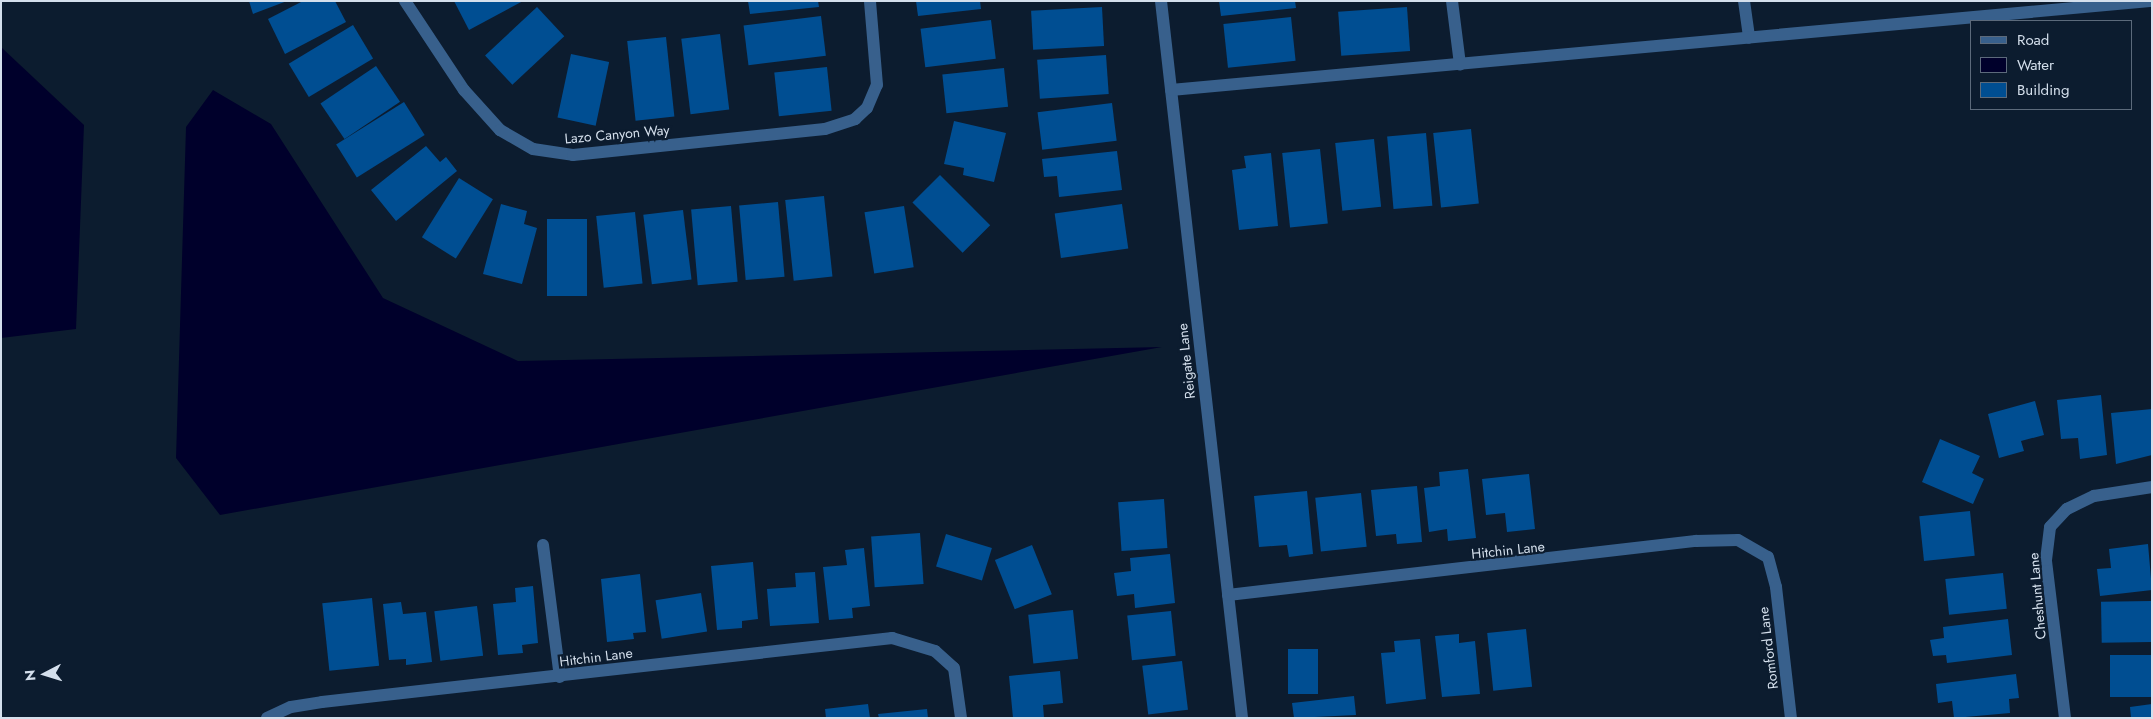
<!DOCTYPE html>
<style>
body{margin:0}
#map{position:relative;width:2153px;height:719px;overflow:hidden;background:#0c1c2f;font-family:Jost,sans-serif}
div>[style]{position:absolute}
.water>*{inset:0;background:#00002b}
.building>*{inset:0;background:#004e92;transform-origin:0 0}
.minor>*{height:12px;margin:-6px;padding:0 6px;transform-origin:6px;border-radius:6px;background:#38608c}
span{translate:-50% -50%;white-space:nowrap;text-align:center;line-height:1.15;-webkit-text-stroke:4.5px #0c1c2f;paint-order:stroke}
.street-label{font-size:14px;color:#d4dfec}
.frame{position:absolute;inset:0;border:2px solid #d4dfec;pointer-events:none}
.legend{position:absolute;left:1970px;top:20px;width:162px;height:90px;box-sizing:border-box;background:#0c1c2f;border:1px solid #5c6a7b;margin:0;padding:6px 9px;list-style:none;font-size:15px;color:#d4dfec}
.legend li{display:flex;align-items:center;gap:10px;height:25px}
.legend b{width:25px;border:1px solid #5c6a7b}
.north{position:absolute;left:20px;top:649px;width:50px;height:50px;-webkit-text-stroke:4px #0c1c2f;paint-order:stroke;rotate:265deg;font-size:14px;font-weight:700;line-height:20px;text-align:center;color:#d4dfec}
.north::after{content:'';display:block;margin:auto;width:18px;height:22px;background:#d4dfec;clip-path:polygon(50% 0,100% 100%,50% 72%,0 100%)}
</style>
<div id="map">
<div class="water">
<i style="clip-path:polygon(1px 47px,84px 125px,76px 329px,1px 338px)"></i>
<i style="clip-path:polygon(213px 90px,271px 124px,383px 298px,518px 361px,1162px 347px,220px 515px,176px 458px,186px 127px)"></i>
</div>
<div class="building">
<i style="clip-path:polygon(249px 1px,287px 1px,253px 14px)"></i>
<i style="clip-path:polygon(303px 1px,335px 1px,346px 22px,285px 54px,268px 19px)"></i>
<i style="clip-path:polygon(454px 1px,523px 1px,469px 30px)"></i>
<i style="clip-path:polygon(748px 1px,818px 1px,819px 7px,750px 14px)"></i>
<i style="clip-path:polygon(916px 1px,980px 1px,981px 9px,918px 16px)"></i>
<i style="clip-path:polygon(1219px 1px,1295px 1px,1296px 8px,1221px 16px)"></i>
<i style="left:537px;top:7px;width:40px;height:71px;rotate:47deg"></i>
<i style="left:1102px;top:7px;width:39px;height:71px;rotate:87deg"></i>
<i style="left:1407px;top:7px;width:44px;height:69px;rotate:86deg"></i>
<i style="left:821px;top:16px;width:40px;height:78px;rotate:83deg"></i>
<i style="left:1291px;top:17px;width:44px;height:68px;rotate:84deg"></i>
<i style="left:991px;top:20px;width:39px;height:71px;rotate:83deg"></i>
<i style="left:353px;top:25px;width:39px;height:75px;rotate:59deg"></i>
<i style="left:720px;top:34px;width:76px;height:39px;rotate:83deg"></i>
<i style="left:666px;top:37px;width:80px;height:39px;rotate:84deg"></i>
<i style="left:571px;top:54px;width:39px;height:65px;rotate:12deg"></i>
<i style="left:1106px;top:55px;width:39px;height:69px;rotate:86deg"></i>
<i style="left:376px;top:66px;width:43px;height:67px;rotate:56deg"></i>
<i style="left:827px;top:67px;width:44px;height:53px;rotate:84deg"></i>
<i style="left:1004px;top:68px;width:39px;height:62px;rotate:84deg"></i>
<i style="left:404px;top:102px;width:39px;height:80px;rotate:58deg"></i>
<i style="left:1112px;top:103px;width:38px;height:75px;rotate:83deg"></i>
<i style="clip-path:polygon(954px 121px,1006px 133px,994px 182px,963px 175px,964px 168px,944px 164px)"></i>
<i style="left:1471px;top:129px;width:75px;height:38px;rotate:84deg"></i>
<i style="left:1426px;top:133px;width:73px;height:39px;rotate:85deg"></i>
<i style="left:1374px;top:139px;width:68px;height:39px;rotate:84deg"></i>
<i style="clip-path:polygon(426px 146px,440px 162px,446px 157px,457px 171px,396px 221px,371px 190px)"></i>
<i style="left:1320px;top:149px;width:75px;height:38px;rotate:84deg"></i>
<i style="clip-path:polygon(1117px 151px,1122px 190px,1059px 197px,1057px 176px,1044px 177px,1042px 159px)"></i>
<i style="clip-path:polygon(1271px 153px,1278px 226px,1239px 230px,1232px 170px,1246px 168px,1244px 156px)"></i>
<i style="left:940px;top:175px;width:71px;height:39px;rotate:45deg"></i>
<i style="left:459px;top:178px;width:40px;height:70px;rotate:32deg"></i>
<i style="left:824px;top:196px;width:81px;height:39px;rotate:84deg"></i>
<i style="left:778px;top:202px;width:75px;height:39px;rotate:85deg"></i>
<i style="clip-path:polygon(501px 204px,527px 211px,524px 224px,537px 228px,522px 284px,483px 274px)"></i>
<i style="left:1122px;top:204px;width:45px;height:68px;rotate:82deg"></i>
<i style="left:731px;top:206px;width:76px;height:40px;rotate:85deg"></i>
<i style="left:904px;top:206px;width:62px;height:40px;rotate:81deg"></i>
<i style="left:683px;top:210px;width:70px;height:40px;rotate:83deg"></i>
<i style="left:635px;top:212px;width:72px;height:39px;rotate:84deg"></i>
<i style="left:547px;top:219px;width:40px;height:77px"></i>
<i style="clip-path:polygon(2101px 395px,2107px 455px,2080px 459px,2078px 438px,2061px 439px,2057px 400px)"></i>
<i style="clip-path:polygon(2035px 401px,2044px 435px,2021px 441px,2024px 451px,1999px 458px,1988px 414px)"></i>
<i style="clip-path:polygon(2152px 409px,2152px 455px,2116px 464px,2111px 413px)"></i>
<i style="clip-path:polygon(1940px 439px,1980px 456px,1972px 473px,1984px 479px,1973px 504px,1922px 482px)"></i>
<i style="clip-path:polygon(1468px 469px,1476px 538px,1448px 541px,1447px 529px,1429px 532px,1424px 488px,1440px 486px,1439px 472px)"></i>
<i style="clip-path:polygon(1529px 474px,1535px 529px,1507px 532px,1505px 513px,1486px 515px,1482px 479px)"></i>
<i style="clip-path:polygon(1417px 486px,1422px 542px,1397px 544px,1396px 534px,1376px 536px,1371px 490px)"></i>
<i style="clip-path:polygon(1307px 491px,1313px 554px,1289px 557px,1287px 545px,1259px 547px,1254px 496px)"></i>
<i style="left:1361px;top:493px;width:54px;height:46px;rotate:84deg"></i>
<i style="left:1164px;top:499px;width:49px;height:46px;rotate:86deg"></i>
<i style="left:1970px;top:511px;width:45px;height:51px;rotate:84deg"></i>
<i style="left:920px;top:533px;width:51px;height:49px;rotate:86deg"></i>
<i style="left:946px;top:534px;width:48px;height:34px;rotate:17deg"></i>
<i style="clip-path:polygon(2148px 544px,2152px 590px,2100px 596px,2097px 569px,2111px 568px,2109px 549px)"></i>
<i style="left:1032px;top:545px;width:53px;height:40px;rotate:68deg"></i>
<i style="clip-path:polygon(864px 548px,870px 606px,852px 608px,853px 618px,829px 620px,823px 567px,847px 565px,845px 550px)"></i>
<i style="clip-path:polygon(1170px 554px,1175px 603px,1135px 608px,1134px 594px,1117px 596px,1114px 573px,1131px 571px,1130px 558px)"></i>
<i style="clip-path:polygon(753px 562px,758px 619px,742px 621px,742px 628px,717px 630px,711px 566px)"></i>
<i style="clip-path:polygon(815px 572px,819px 623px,770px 626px,767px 589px,796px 587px,795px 573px)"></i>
<i style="left:2003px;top:573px;width:36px;height:58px;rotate:84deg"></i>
<i style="clip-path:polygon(640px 574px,646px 632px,633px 633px,634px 639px,607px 642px,601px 579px)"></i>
<i style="clip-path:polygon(533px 586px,538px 643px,522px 645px,523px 653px,498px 655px,493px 604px,516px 602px,515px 588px)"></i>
<i style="left:701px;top:593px;width:39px;height:46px;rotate:81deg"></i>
<i style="left:372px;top:598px;width:68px;height:50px;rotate:84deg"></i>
<i style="left:2151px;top:601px;width:41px;height:50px;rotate:89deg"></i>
<i style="clip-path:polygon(401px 602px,403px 614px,426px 612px,432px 662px,406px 665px,406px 659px,389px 660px,383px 604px)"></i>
<i style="left:477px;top:606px;width:50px;height:43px;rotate:83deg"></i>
<i style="left:1073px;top:610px;width:49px;height:45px;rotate:84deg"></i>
<i style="left:1171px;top:611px;width:45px;height:44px;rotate:84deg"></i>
<i style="clip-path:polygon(2008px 619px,2012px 655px,1947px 663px,1946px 655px,1933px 656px,1930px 640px,1944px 638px,1943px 627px)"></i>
<i style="left:1526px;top:629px;width:58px;height:39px;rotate:84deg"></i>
<i style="clip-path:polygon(1459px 634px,1459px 643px,1475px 641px,1480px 694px,1442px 697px,1435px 636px)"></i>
<i style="clip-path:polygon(1420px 639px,1426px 699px,1386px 704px,1381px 653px,1395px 652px,1394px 641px)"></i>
<i style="left:1288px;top:649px;width:30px;height:45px"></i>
<i style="left:2152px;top:655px;width:42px;height:42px;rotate:90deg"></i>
<i style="left:1182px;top:661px;width:49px;height:40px;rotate:83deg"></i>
<i style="clip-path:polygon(1060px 671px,1063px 703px,1043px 705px,1044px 718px,1013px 718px,1009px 676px)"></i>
<i style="clip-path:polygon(2016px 674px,2019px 698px,2009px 699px,2010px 713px,1954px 718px,1952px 701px,1938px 703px,1936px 684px)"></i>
<i style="clip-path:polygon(1354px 696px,1356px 715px,1294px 718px,1292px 703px)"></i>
<i style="clip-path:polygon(868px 704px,870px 718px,826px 718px,825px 709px)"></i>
<i style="clip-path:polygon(2152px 704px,2152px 718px,2131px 718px,2130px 707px)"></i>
<i style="clip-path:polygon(927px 709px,928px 718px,879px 718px,878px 714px)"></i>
</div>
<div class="minor">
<i style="left:405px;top:1px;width:107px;rotate:56.5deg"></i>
<i style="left:464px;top:90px;width:54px;rotate:48deg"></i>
<i style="left:500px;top:130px;width:38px;rotate:30deg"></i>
<i style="left:533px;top:149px;width:40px;rotate:8.5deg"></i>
<i style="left:573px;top:155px;width:253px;rotate:-5.9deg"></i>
<i style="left:825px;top:129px;width:32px;rotate:-18deg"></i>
<i style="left:855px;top:119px;width:16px;rotate:-43deg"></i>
<i style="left:867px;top:108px;width:25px;rotate:-67deg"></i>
<i style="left:877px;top:85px;width:84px;rotate:-94.8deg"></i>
<i style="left:1161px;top:1px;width:722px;rotate:83.55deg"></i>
<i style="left:1452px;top:1px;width:64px;rotate:82.8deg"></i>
<i style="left:1744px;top:1px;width:37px;rotate:82deg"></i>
<i style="left:1171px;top:90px;width:983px;rotate:-5.19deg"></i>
<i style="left:543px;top:545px;width:133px;rotate:82.7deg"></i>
<i style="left:1228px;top:595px;width:471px;rotate:-6.6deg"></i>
<i style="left:1696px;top:541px;width:42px;rotate:-1.4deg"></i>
<i style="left:1738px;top:540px;width:34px;rotate:30deg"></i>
<i style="left:1768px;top:557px;width:31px;rotate:75deg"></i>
<i style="left:1776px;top:587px;width:132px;rotate:83.5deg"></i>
<i style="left:267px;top:718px;width:26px;rotate:-25deg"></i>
<i style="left:291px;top:707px;width:31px;rotate:-9deg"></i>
<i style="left:322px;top:702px;width:574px;rotate:-6.41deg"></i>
<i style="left:892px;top:638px;width:45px;rotate:16.8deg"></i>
<i style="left:935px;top:651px;width:25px;rotate:42deg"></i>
<i style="left:954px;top:668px;width:50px;rotate:82deg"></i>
<i style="left:2065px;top:718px;width:159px;rotate:-96.9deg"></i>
<i style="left:2046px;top:560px;width:33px;rotate:-83deg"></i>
<i style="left:2050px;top:527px;width:25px;rotate:-47deg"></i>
<i style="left:2067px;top:509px;width:30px;rotate:-26deg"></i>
<i style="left:2094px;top:496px;width:59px;rotate:-8.8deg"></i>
</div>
<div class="street-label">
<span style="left:617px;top:134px;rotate:-5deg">Lazo Canyon Way</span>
<span style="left:1186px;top:361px;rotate:-96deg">Reigate Lane</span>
<span style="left:1508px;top:550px;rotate:-6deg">Hitchin Lane</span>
<span style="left:2037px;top:596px;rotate:-95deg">Cheshunt Lane</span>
<span style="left:1768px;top:648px;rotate:-97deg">Romford Lane</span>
<span style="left:596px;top:657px;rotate:-7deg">Hitchin Lane</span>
</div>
<div class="frame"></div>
<ul class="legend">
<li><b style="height:6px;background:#38608c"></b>Road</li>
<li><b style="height:14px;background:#00002b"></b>Water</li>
<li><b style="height:14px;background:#004e92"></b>Building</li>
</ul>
<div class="north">N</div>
</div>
